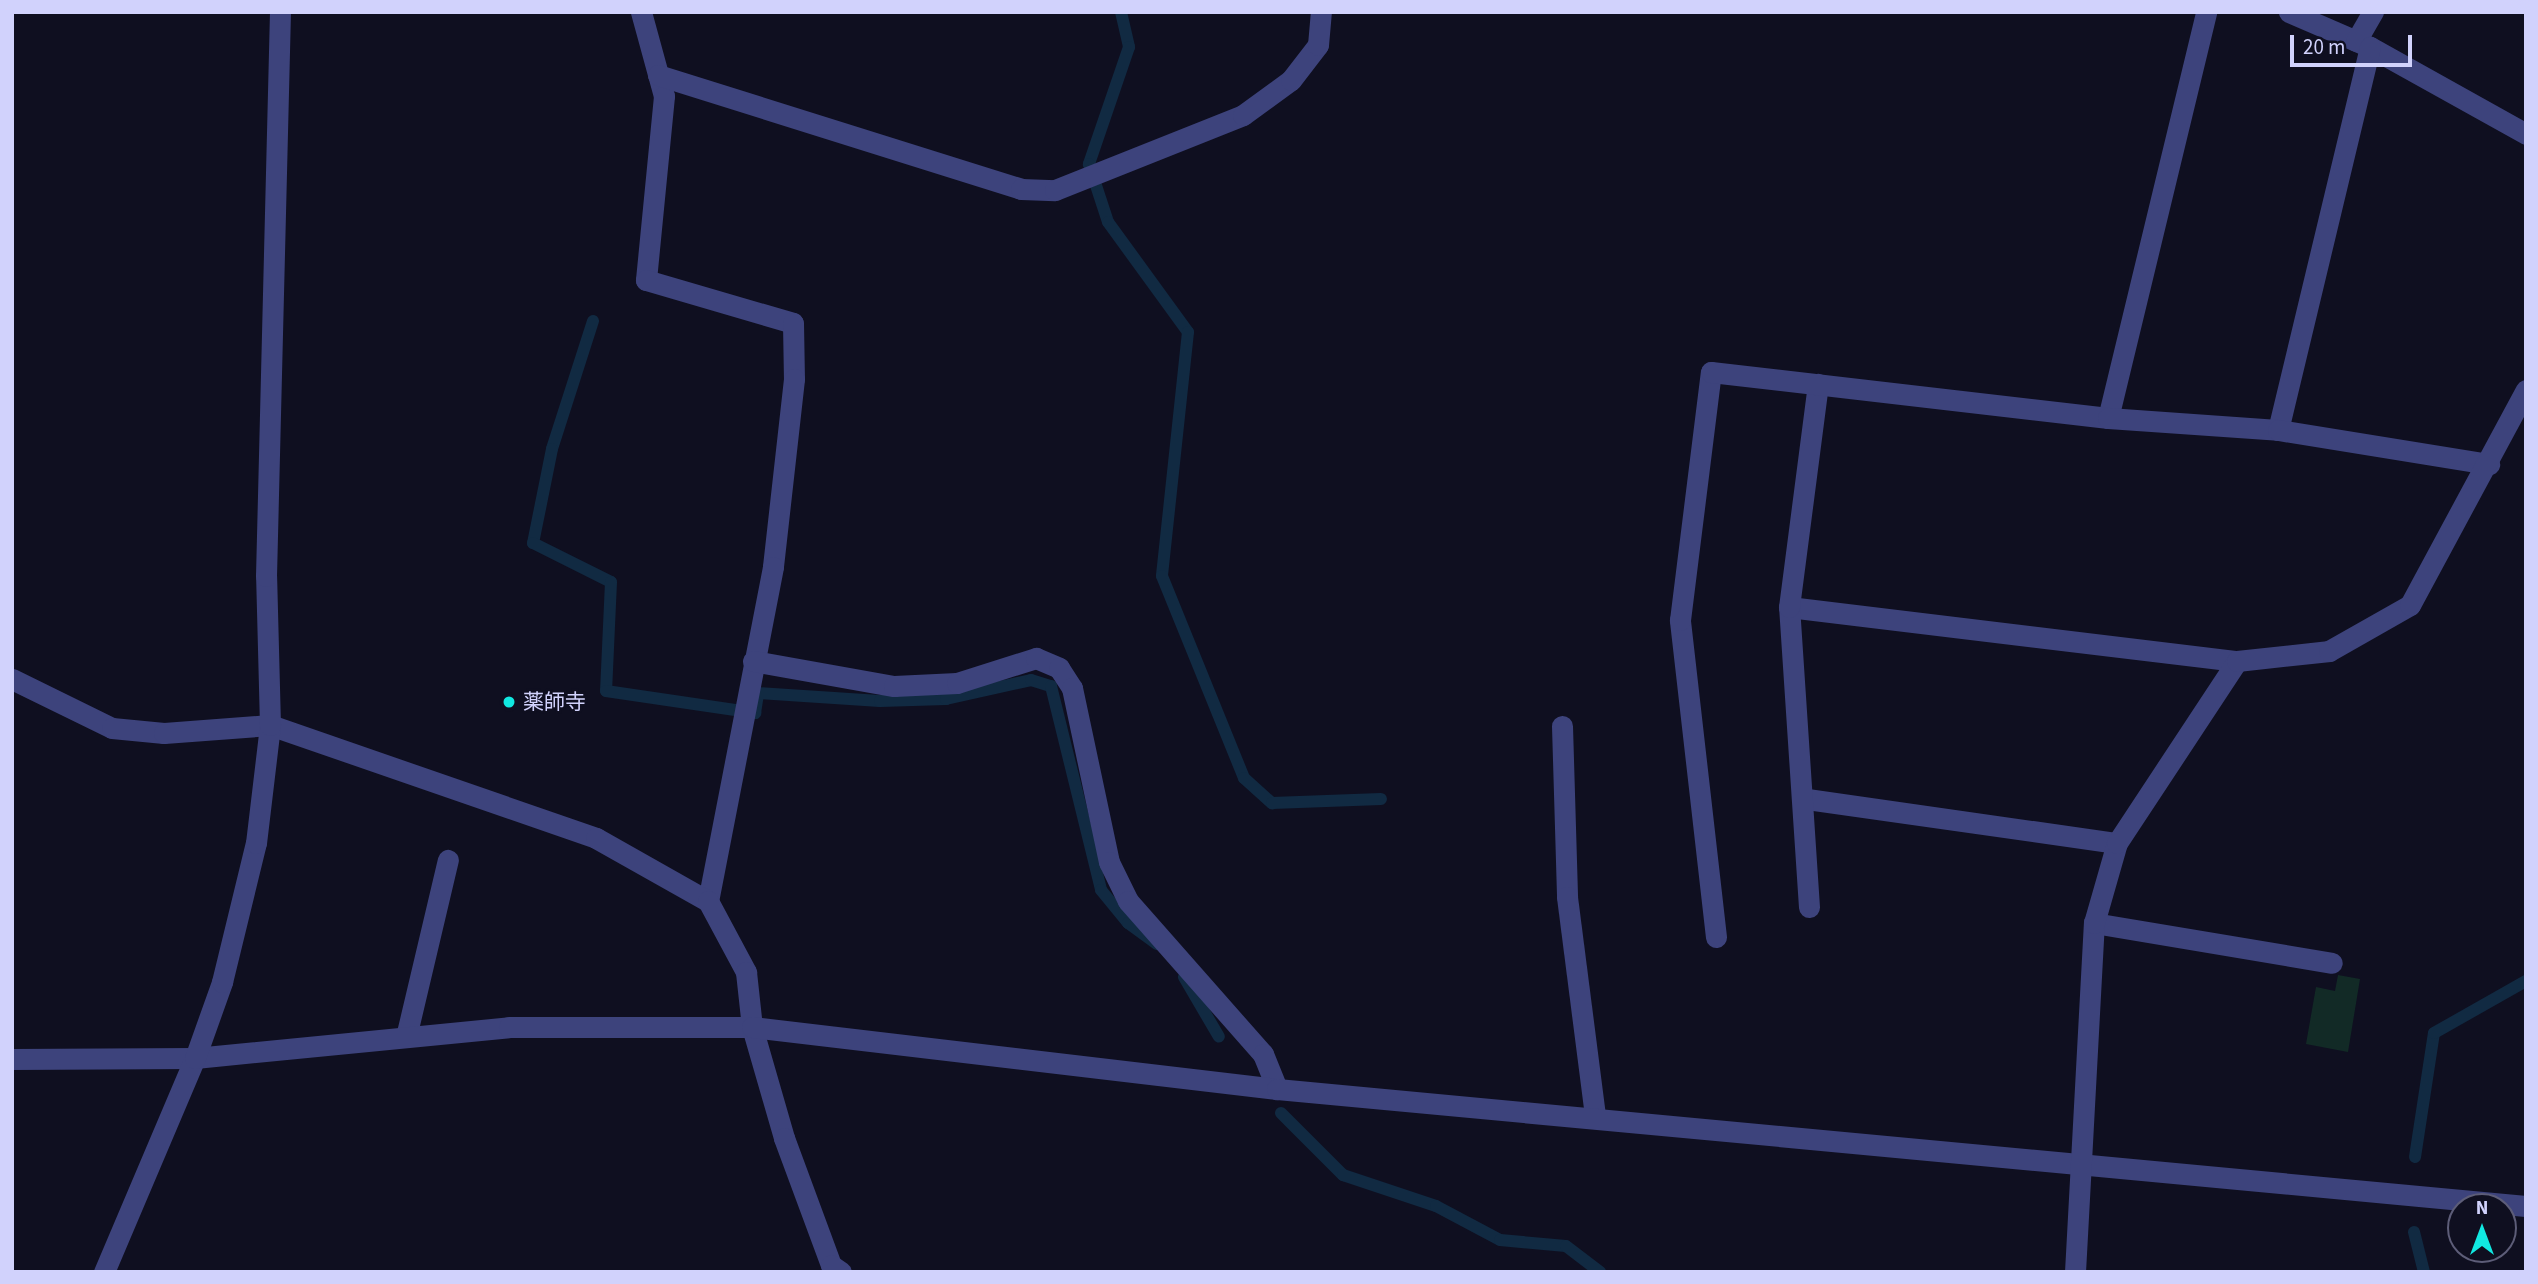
<!DOCTYPE html>
<meta charset="utf-8">
<style>
body{margin:0}
#map{position:relative;width:2538px;height:1284px;overflow:hidden;background:#0f0f20;font-family:"Source Sans 3","Noto Sans JP",sans-serif}
div>[style]{position:absolute}
.green>*{inset:0;background:#122a26}
.stream>*{height:12px;margin:-6px;padding:0 6px;transform-origin:6px;border-radius:6px;background:#112a42}
.minor>*{height:21px;margin:-10.5px;padding:0 10.5px;transform-origin:10.5px;border-radius:10.5px;background:#3d437c}
.dots>*{width:19px;height:19px;translate:-50% -50%;box-sizing:border-box;border:4px solid #0f0f20;border-radius:50%}
span{translate:-50% -50%;white-space:nowrap;text-align:center;line-height:1.15;-webkit-text-stroke:5px #0f0f20;paint-order:stroke}
.poi-label{font-size:21px;color:#d1d2fc}
.left{translate:0 -50%;text-align:left}
.frame{position:absolute;inset:0;border:14px solid #d1d2fc;pointer-events:none}
.north{position:absolute;left:2447px;top:1193px;width:70px;height:70px;box-sizing:border-box;background:#0f0f20;border:2px solid #5d5d78;border-radius:50%;rotate:0deg;font-size:19px;font-weight:700;line-height:28px;text-align:center;color:#d1d2fc}
.north::after{content:'';display:block;margin:auto;width:24px;height:32px;background:#11e8e1;clip-path:polygon(50% 0,100% 100%,50% 72%,0 100%)}
.scale{position:absolute;left:2290px;top:35px;width:122px;height:32px;box-sizing:border-box;border:4px solid #d1d2fc;border-top:0;padding-left:9px;font-size:21px;line-height:24px;white-space:nowrap;color:#d1d2fc;-webkit-text-stroke:5px #0f0f20;paint-order:stroke}
</style>
<div id="map">
<div class="green">
<i style="clip-path:polygon(2338px 975px,2360px 979px,2348px 1052px,2306px 1044px,2316px 987px,2335px 991px)"></i>
</div>
<div class="stream">
<i style="left:1121px;top:12px;width:36px;rotate:77deg"></i>
<i style="left:1129px;top:47px;width:124px;rotate:108.9deg"></i>
<i style="left:1089px;top:164px;width:61px;rotate:71.9deg"></i>
<i style="left:1108px;top:222px;width:136px;rotate:54deg"></i>
<i style="left:1188px;top:332px;width:245px;rotate:96.1deg"></i>
<i style="left:1162px;top:576px;width:218px;rotate:67.9deg"></i>
<i style="left:1244px;top:778px;width:38px;rotate:42deg"></i>
<i style="left:1272px;top:803px;width:109px;rotate:-2.1deg"></i>
<i style="left:593px;top:321px;width:134px;rotate:107.8deg"></i>
<i style="left:552px;top:449px;width:96px;rotate:101.4deg"></i>
<i style="left:533px;top:543px;width:87px;rotate:26.6deg"></i>
<i style="left:611px;top:582px;width:109px;rotate:92.6deg"></i>
<i style="left:606px;top:691px;width:151px;rotate:8.4deg"></i>
<i style="left:755px;top:713px;width:20px;rotate:-81deg"></i>
<i style="left:758px;top:693px;width:122px;rotate:3.8deg"></i>
<i style="left:880px;top:701px;width:66px;rotate:-1.7deg"></i>
<i style="left:946px;top:699px;width:87px;rotate:-12.6deg"></i>
<i style="left:1031px;top:680px;width:21px;rotate:17deg"></i>
<i style="left:1051px;top:686px;width:210px;rotate:76.2deg"></i>
<i style="left:1101px;top:890px;width:43px;rotate:50.7deg"></i>
<i style="left:1128px;top:923px;width:36px;rotate:36deg"></i>
<i style="left:1184px;top:977px;width:69px;rotate:59.7deg"></i>
<i style="left:1281px;top:1113px;width:88px;rotate:45deg"></i>
<i style="left:1343px;top:1175px;width:98px;rotate:18.4deg"></i>
<i style="left:1436px;top:1206px;width:72px;rotate:28deg"></i>
<i style="left:1500px;top:1240px;width:66px;rotate:5.2deg"></i>
<i style="left:1566px;top:1246px;width:43px;rotate:37.4deg"></i>
<i style="left:2415px;top:1157px;width:125px;rotate:-81.3deg"></i>
<i style="left:2434px;top:1033px;width:106px;rotate:-29.5deg"></i>
<i style="left:2414px;top:1232px;width:41px;rotate:76deg"></i>
</div>
<div class="minor">
<i style="left:641px;top:12px;width:87px;rotate:74.7deg"></i>
<i style="left:664px;top:96px;width:185px;rotate:95.6deg"></i>
<i style="left:646px;top:280px;width:153px;rotate:16.3deg"></i>
<i style="left:793px;top:323px;width:56px;rotate:89deg"></i>
<i style="left:794px;top:379px;width:189px;rotate:96.4deg"></i>
<i style="left:773px;top:567px;width:340px;rotate:101deg"></i>
<i style="left:2289px;top:12px;width:88px;rotate:23.4deg"></i>
<i style="left:2370px;top:47px;width:179px;rotate:29.1deg"></i>
<i style="left:2356px;top:41px;width:34px;rotate:-60deg"></i>
<i style="left:658px;top:75px;width:380px;rotate:17.4deg"></i>
<i style="left:1021px;top:189px;width:34px;rotate:2deg"></i>
<i style="left:1055px;top:190px;width:202px;rotate:-21.7deg"></i>
<i style="left:1243px;top:115px;width:59px;rotate:-36.1deg"></i>
<i style="left:1291px;top:80px;width:44px;rotate:-52.4deg"></i>
<i style="left:1318px;top:45px;width:33px;rotate:-85deg"></i>
<i style="left:2108px;top:418px;width:418px;rotate:-76.4deg"></i>
<i style="left:2278px;top:430px;width:394px;rotate:-76.5deg"></i>
<i style="left:1789px;top:607px;width:451px;rotate:6.9deg"></i>
<i style="left:753px;top:661px;width:143px;rotate:10.1deg"></i>
<i style="left:894px;top:686px;width:63px;rotate:-2.7deg"></i>
<i style="left:957px;top:683px;width:83px;rotate:-17.6deg"></i>
<i style="left:1036px;top:658px;width:25px;rotate:23deg"></i>
<i style="left:1059px;top:668px;width:24px;rotate:57deg"></i>
<i style="left:1072px;top:688px;width:178px;rotate:78deg"></i>
<i style="left:1109px;top:862px;width:43px;rotate:64deg"></i>
<i style="left:1128px;top:901px;width:204px;rotate:48.6deg"></i>
<i style="left:1263px;top:1054px;width:38px;rotate:68deg"></i>
<i style="left:12px;top:679px;width:111px;rotate:26.1deg"></i>
<i style="left:112px;top:728px;width:52px;rotate:5.5deg"></i>
<i style="left:164px;top:733px;width:106px;rotate:-4.3deg"></i>
<i style="left:270px;top:725px;width:345px;rotate:19.1deg"></i>
<i style="left:596px;top:838px;width:129px;rotate:29.4deg"></i>
<i style="left:708px;top:901px;width:81px;rotate:61.8deg"></i>
<i style="left:746px;top:972px;width:55px;rotate:83.8deg"></i>
<i style="left:752px;top:1027px;width:116px;rotate:73.9deg"></i>
<i style="left:784px;top:1138px;width:135px;rotate:69.7deg"></i>
<i style="left:831px;top:1265px;width:12px;rotate:35deg"></i>
<i style="left:1562px;top:726px;width:171px;rotate:88.3deg"></i>
<i style="left:1567px;top:897px;width:222px;rotate:82.7deg"></i>
<i style="left:1807px;top:799px;width:313px;rotate:8.1deg"></i>
<i style="left:1809px;top:907px;width:301px;rotate:-93.8deg"></i>
<i style="left:1789px;top:607px;width:225px;rotate:-82.6deg"></i>
<i style="left:2094px;top:923px;width:241px;rotate:9.5deg"></i>
<i style="left:1716px;top:937px;width:319px;rotate:-96.5deg"></i>
<i style="left:1680px;top:620px;width:250px;rotate:-82.9deg"></i>
<i style="left:1711px;top:372px;width:400px;rotate:6.6deg"></i>
<i style="left:2108px;top:418px;width:170px;rotate:4deg"></i>
<i style="left:2278px;top:430px;width:214px;rotate:9.2deg"></i>
<i style="left:406px;top:1037px;width:182px;rotate:-76.7deg"></i>
<i style="left:12px;top:1059px;width:183px;rotate:-0.3deg"></i>
<i style="left:195px;top:1058px;width:316px;rotate:-5.6deg"></i>
<i style="left:509px;top:1027px;width:243px"></i>
<i style="left:752px;top:1027px;width:529px;rotate:6.74deg"></i>
<i style="left:1277px;top:1089px;width:1254px;rotate:5.35deg"></i>
<i style="left:104px;top:1272px;width:233px;rotate:-67deg"></i>
<i style="left:195px;top:1058px;width:81px;rotate:-70.4deg"></i>
<i style="left:222px;top:982px;width:143px;rotate:-76.3deg"></i>
<i style="left:256px;top:843px;width:119px;rotate:-83.2deg"></i>
<i style="left:270px;top:725px;width:149px;rotate:-91.5deg"></i>
<i style="left:266px;top:576px;width:564px;rotate:-88.58deg"></i>
<i style="left:2075px;top:1272px;width:350px;rotate:-86.9deg"></i>
<i style="left:2094px;top:923px;width:83px;rotate:-74deg"></i>
<i style="left:2117px;top:843px;width:218px;rotate:-56.6deg"></i>
<i style="left:2237px;top:661px;width:93px;rotate:-6.2deg"></i>
<i style="left:2329px;top:651px;width:93px;rotate:-29.6deg"></i>
<i style="left:2410px;top:605px;width:244px;rotate:-61.7deg"></i>
</div>
<div class="dots">
<i style="left:509px;top:702px;background:#11e8e1"></i>
</div>
<div class="poi-label">
<span class="left" style="left:523px;top:702px">薬師寺</span>
</div>
<div class="frame"></div>
<div class="north">N</div>
<div class="scale">20 m</div>
</div>
